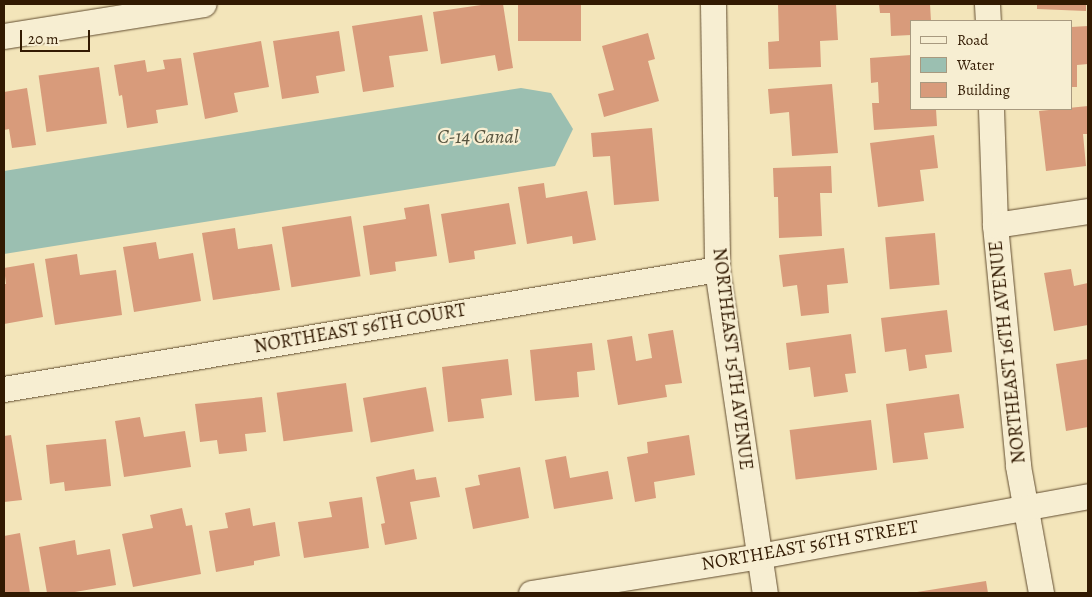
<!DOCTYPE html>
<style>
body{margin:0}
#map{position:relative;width:1092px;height:597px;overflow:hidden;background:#f3e5ba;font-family:Alegreya,serif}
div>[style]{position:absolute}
.water>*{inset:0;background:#9bbfb1}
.building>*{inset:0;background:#d89b7b;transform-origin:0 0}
.roads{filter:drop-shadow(0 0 1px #624d30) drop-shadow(0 0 1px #624d30)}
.minor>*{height:25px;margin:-12.5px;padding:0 12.5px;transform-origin:12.5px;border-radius:12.5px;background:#f7eed2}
span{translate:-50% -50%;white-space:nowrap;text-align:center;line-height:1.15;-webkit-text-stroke:4.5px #f7eed2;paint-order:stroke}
.street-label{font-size:19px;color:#321a02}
.water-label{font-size:20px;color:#57543f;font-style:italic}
.frame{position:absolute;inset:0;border:5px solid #321a02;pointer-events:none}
.legend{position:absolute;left:910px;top:20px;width:162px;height:90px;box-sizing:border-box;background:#f7eed2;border:1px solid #a8997f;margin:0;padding:6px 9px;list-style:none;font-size:15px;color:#321a02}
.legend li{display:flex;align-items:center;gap:10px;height:25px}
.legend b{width:25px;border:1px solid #a8997f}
.scale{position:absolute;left:20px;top:30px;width:70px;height:22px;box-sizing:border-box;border:2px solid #321a02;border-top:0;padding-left:6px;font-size:15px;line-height:18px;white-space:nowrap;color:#321a02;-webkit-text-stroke:4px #f7eed2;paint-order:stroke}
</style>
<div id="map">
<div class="water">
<i style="clip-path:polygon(521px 88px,551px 93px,573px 129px,555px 166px,4px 254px,4px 171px)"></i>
</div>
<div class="building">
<i style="clip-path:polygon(488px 4px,503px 4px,513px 68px,498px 71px,495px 55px,441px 64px,433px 12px)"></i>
<i style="left:518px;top:4px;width:63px;height:37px"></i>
<i style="clip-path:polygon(778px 4px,836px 4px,838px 40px,820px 41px,821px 67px,769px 69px,768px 42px,779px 41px)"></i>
<i style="clip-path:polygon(879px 4px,930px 4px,931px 21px,911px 21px,911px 35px,891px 36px,890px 13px,880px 13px)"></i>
<i style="clip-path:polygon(1037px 4px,1086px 4px,1086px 11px,1037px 9px)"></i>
<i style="clip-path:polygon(422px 15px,428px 51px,389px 56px,394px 87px,363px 92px,352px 26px)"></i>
<i style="clip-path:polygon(1088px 26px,1088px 64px,1077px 65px,1077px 87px,1071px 87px,1071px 27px)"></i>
<i style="clip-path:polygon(339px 31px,345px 71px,316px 76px,319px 93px,282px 99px,273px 41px)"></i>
<i style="clip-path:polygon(648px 33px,655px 59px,648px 61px,659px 101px,604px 117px,598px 94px,614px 90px,602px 46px)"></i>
<i style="clip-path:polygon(261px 41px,269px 87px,234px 93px,238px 112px,205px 119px,193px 53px)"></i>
<i style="clip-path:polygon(911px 55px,911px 109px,936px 109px,937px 126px,874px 130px,872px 103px,879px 103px,878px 82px,871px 83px,870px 58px)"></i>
<i style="clip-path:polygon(181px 58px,188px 105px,156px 110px,158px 123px,127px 128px,122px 95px,119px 96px,114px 65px,145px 60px,147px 72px,165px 69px,163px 60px)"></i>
<i style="left:99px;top:67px;width:57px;height:61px;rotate:82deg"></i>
<i style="clip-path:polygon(832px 84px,838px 153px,792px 156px,789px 112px,770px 114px,768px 89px)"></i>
<i style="clip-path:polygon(27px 88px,36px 145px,12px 148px,9px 129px,4px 130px,4px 92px)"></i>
<i style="clip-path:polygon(1088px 106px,1088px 134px,1083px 134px,1086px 166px,1046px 171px,1039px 111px)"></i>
<i style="clip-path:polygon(652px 128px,659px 201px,614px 205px,610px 156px,593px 157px,591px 133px)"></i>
<i style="clip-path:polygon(934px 135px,938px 168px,920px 170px,924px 201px,878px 207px,870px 143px)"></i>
<i style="clip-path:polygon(831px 166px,832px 193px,820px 193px,822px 236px,779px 238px,778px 197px,774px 197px,773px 168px)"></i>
<i style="clip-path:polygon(544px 183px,546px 198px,587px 191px,596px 240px,573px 244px,572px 236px,527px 244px,518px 187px)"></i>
<i style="clip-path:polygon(509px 203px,516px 244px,474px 251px,475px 259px,449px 263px,441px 214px)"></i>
<i style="clip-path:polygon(429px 204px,437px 256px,395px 262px,396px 271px,370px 275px,363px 226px,406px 219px,404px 208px)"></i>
<i style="left:351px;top:216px;width:61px;height:70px;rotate:81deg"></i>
<i style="clip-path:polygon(235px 228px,238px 249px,272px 244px,280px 290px,213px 300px,202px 233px)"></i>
<i style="left:935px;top:233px;width:52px;height:50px;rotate:85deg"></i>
<i style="clip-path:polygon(156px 242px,159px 259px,193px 253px,201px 301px,134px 312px,123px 247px)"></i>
<i style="clip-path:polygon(844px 248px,848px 283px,827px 285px,829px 313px,801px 316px,797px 285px,783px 287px,779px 255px)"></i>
<i style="clip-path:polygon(77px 254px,80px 275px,116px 270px,122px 315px,55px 325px,45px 259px)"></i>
<i style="clip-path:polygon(34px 263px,43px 317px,4px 324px,4px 284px,6px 284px,4px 268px)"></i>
<i style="clip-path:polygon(1071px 269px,1074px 286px,1088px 283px,1088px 325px,1054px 331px,1044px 273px)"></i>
<i style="clip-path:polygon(947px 310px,952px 352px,925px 355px,927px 368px,909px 371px,906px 349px,885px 352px,881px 318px)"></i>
<i style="clip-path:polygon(673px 330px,682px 383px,665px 385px,667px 397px,618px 405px,607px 340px,632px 336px,636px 361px,652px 358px,648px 334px)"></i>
<i style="clip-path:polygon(851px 334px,856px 373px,845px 374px,848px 392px,814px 397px,810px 367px,789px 370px,786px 343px)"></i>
<i style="clip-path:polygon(592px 343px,595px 370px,577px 372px,579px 397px,535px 401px,530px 350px)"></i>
<i style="clip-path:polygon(508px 359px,512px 395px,481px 399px,484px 418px,448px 422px,442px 367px)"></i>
<i style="clip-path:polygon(1088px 359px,1088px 427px,1066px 431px,1056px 364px)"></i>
<i style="left:346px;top:383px;width:49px;height:70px;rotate:82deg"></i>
<i style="left:426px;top:387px;width:45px;height:64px;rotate:80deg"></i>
<i style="clip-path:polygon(959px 394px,964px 428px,924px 433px,928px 459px,893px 463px,886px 404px)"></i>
<i style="clip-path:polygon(262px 397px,266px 432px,245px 434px,247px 451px,219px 454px,217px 440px,200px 442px,195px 404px)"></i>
<i style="clip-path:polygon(140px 417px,144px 437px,185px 431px,191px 467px,124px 477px,115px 421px)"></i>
<i style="left:871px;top:420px;width:50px;height:82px;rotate:83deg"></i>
<i style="clip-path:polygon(11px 435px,22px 500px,4px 502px,4px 436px)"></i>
<i style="clip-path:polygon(689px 435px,695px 475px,654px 482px,656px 498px,635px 502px,627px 457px,648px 453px,647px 442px)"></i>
<i style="clip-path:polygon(106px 439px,111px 486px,65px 491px,64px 482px,50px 484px,46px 445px)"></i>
<i style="clip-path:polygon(566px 456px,570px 478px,608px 471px,613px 499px,554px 509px,545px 460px)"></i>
<i style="clip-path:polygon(520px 467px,529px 518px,473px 529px,465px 488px,480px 485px,478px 475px)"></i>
<i style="clip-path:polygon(414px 469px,416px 480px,436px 477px,440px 497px,410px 502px,417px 539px,385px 545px,381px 524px,385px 523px,376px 477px)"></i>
<i style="clip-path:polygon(362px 497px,369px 548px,304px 558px,298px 522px,332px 517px,329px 502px)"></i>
<i style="clip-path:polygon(182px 508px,186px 526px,192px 525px,201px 574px,133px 587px,122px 534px,153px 528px,150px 515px)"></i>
<i style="clip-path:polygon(250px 508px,253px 526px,275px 522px,280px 556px,254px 561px,254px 565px,216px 572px,209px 531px,228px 528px,225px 513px)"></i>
<i style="clip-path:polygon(20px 533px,30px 593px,4px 593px,4px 536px)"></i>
<i style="clip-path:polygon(75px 540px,77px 555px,110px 549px,116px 585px,69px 593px,47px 593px,39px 547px)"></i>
<i style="clip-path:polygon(986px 581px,988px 593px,917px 593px,917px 592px)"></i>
</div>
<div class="roads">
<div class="minor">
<i style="left:713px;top:4px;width:265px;rotate:89.1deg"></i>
<i style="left:717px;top:269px;width:328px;rotate:81.6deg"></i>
<i style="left:987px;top:4px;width:17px;rotate:87deg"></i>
<i style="left:4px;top:36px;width:202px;rotate:-9.1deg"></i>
<i style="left:991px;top:109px;width:116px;rotate:88deg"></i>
<i style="left:995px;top:225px;width:242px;rotate:84.5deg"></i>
<i style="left:1018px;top:466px;width:129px;rotate:79.7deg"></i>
<i style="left:995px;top:225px;width:94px;rotate:-8.6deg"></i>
<i style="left:4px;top:389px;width:723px;rotate:-9.55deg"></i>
<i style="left:531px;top:593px;width:231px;rotate:-9.2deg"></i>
<i style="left:759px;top:556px;width:334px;rotate:-10.3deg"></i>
</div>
</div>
<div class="street-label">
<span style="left:360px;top:329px;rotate:-10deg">NORTHEAST 56TH COURT</span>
<span style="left:1008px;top:352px;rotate:-96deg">NORTHEAST 16TH AVENUE</span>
<span style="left:732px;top:359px;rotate:83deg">NORTHEAST 15TH AVENUE</span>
<span style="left:810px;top:546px;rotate:-10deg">NORTHEAST 56TH STREET</span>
</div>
<div class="water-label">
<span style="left:478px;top:136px">C-14 Canal</span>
</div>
<div class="frame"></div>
<ul class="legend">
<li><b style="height:6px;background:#f7eed2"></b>Road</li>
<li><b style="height:14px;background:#9bbfb1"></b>Water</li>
<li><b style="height:14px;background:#d89b7b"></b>Building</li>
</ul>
<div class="scale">20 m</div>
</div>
